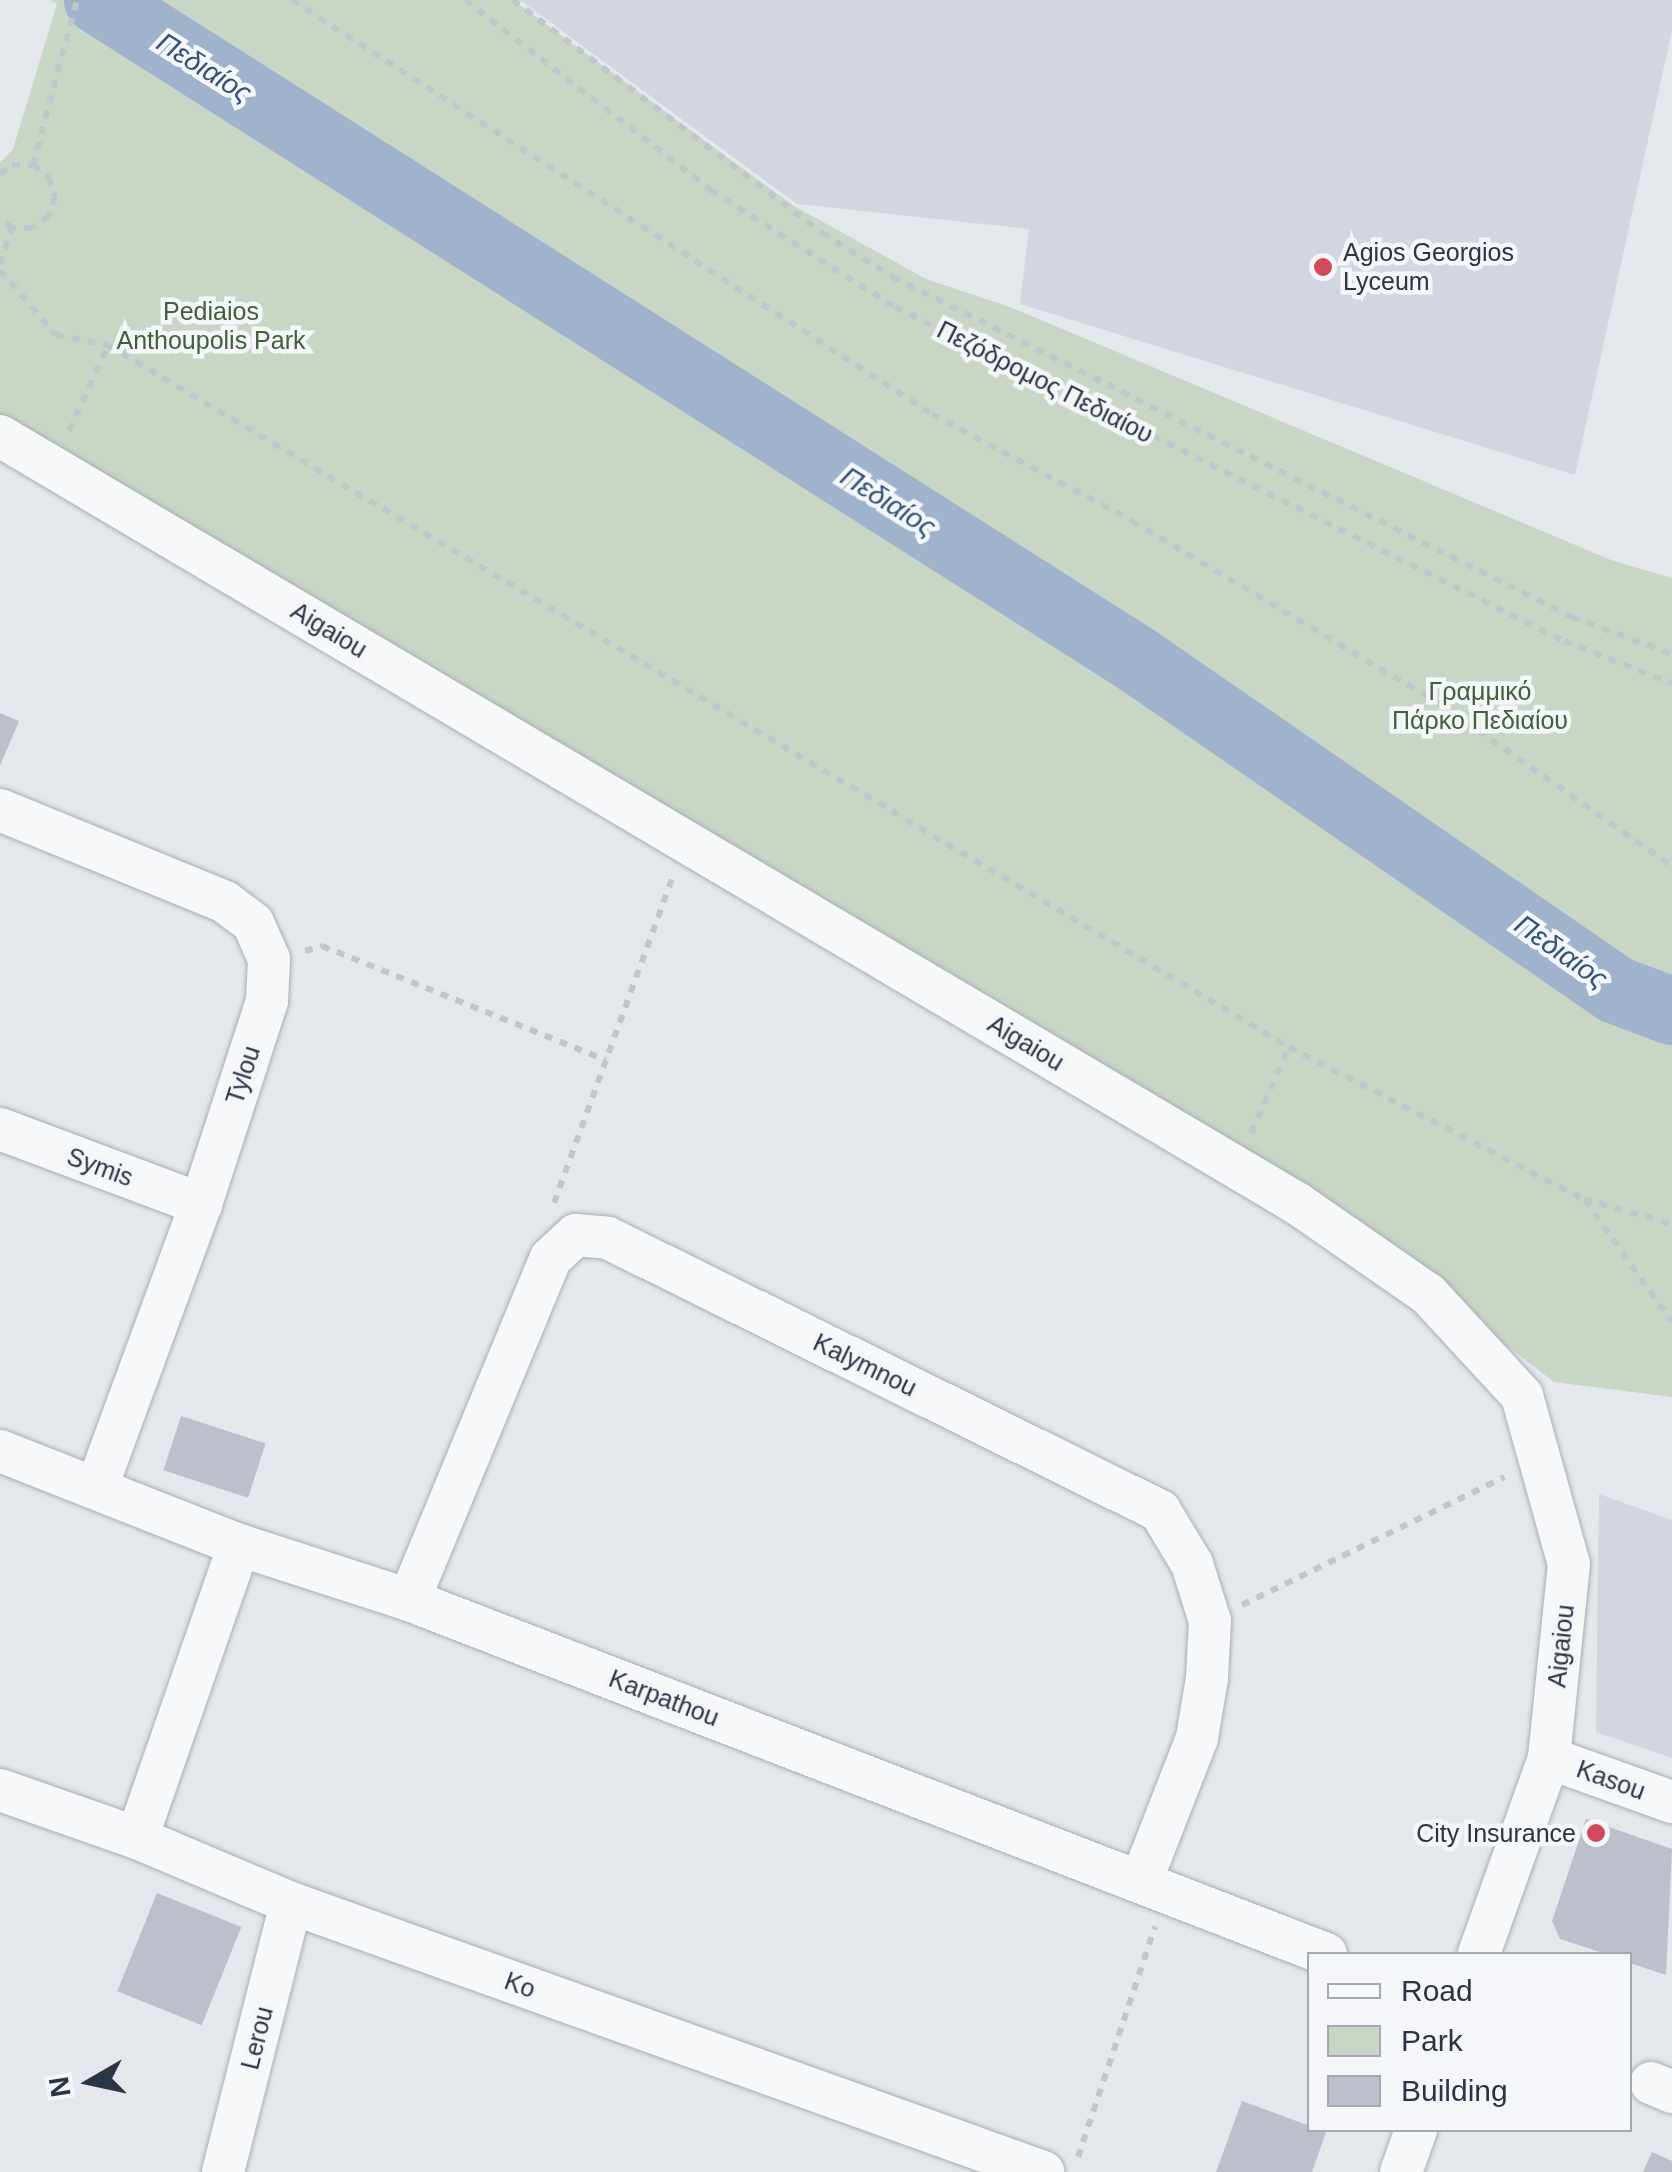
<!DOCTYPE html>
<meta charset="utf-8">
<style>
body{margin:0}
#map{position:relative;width:1672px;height:2172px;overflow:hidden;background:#e4e7ec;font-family:Helvetica,sans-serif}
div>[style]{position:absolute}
.built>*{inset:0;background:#d2d6de}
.green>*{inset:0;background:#c9d6c5}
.river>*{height:68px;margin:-34px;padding:0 34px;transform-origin:34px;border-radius:34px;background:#9fb4cc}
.building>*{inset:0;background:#bbc0ca;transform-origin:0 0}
.path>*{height:6px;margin-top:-3px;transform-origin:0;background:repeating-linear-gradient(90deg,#c2c5cb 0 8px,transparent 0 16px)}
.roads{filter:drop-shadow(0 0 2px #a9aeb7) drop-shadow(0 0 2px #a9aeb7)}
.minor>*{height:42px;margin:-21px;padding:0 21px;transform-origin:21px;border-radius:21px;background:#f7f8fa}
.dots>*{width:28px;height:28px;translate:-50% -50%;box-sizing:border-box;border:5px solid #f4f6f9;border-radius:50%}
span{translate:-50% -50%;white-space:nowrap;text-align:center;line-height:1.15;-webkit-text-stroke:9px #f4f6f9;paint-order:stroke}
.poi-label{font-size:25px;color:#2b3445}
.left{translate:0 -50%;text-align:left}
.right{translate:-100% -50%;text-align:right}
.park-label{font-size:25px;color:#3f6138}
.street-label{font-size:25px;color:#2b3445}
.water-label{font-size:28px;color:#34527a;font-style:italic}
.legend{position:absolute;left:1307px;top:1952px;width:325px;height:180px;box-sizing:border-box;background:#f4f6f9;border:2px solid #a4a8b1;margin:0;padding:12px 18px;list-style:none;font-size:30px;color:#2b3445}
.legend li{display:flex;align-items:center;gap:20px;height:50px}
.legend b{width:50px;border:2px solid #a4a8b1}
.north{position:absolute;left:40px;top:2032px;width:100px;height:100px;-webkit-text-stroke:8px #f4f6f9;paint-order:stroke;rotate:261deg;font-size:28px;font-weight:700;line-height:40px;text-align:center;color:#2b3445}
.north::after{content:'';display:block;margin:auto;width:35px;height:45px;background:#2b3445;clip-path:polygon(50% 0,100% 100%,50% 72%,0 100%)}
</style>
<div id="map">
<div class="built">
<i style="clip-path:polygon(520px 0,1672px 0,1672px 30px,1575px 475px,1020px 304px,1029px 229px,797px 204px)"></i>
<i style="clip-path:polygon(1599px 1494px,1672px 1520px,1672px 1758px,1596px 1732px)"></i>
</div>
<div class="green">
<i style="clip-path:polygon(50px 0,513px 0,794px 206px,926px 279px,1010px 307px,1611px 560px,1672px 578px,1672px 1397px,1554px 1382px,1304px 1191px,0 422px,0 163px,13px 149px,57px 4px)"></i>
</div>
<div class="river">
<i style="left:98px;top:0;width:1230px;rotate:32.41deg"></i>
<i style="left:1136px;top:659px;width:583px;rotate:34.59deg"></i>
<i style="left:1616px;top:990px;width:60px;rotate:20.6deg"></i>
</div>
<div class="building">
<i style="clip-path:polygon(0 713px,19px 721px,0 766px)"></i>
<i style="left:181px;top:1416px;width:89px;height:57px;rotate:18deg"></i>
<i style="clip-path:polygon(1586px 1819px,1672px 1849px,1666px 1975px,1630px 1963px,1630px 1954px,1606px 1954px,1560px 1939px,1552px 1921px)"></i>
<i style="left:157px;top:1893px;width:91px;height:106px;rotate:22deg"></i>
<i style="clip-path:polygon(1242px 2101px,1326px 2132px,1312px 2172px,1216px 2172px)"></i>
<i style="clip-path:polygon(1652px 2152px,1672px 2161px,1672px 2172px,1643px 2172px)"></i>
</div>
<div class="path">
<i style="left:292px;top:0;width:762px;rotate:32.9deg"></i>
<i style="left:932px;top:414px;width:227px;rotate:28.1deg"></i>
<i style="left:1132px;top:521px;width:357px;rotate:30.7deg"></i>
<i style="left:1439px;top:703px;width:284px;rotate:35deg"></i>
<i style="left:465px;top:0;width:311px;rotate:37.7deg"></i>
<i style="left:711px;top:190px;width:218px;rotate:32.5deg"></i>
<i style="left:895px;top:307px;width:748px;rotate:26.53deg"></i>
<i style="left:1564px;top:641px;width:116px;rotate:21.3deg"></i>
<i style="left:513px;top:0;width:387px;rotate:37deg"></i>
<i style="left:822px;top:233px;width:84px;rotate:31.8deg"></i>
<i style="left:893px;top:277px;width:759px;rotate:26.6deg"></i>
<i style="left:1572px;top:617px;width:107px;rotate:20.3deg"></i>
<i style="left:33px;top:165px;width:171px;rotate:-75.1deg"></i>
<i style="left:0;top:174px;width:15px;rotate:-37deg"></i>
<i style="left:12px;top:165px;width:21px"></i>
<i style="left:33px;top:165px;width:21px;rotate:39deg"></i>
<i style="left:49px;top:178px;width:20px;rotate:72deg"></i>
<i style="left:55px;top:197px;width:20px;rotate:108deg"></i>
<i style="left:49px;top:216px;width:21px;rotate:145deg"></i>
<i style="left:32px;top:228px;width:20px;rotate:180deg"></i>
<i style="left:12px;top:228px;width:15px;rotate:-143deg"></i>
<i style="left:0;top:264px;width:38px;rotate:-72deg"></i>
<i style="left:0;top:270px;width:86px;rotate:49.3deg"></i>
<i style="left:56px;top:335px;width:53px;rotate:10.9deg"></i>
<i style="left:108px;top:345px;width:1374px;rotate:30.73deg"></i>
<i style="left:1289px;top:1047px;width:332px;rotate:27.3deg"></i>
<i style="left:1584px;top:1199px;width:91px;rotate:15.9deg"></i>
<i style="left:69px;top:431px;width:94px;rotate:-65.6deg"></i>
<i style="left:305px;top:951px;width:18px;rotate:-16deg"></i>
<i style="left:322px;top:946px;width:306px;rotate:21.9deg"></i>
<i style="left:1251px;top:1133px;width:94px;rotate:-66.2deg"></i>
<i style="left:1585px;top:1200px;width:150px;rotate:54.5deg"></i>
<i style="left:554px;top:1203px;width:348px;rotate:-70deg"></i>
<i style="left:1242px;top:1605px;width:292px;rotate:-26deg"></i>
<i style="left:1078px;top:2157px;width:243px;rotate:-71.5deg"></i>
</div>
<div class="roads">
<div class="minor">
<i style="left:0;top:436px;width:1508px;rotate:30.61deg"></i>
<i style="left:1298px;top:1204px;width:158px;rotate:34.7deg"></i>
<i style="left:1428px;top:1294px;width:139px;rotate:47.3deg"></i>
<i style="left:1522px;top:1396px;width:174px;rotate:74.4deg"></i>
<i style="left:1569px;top:1564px;width:195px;rotate:95.9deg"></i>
<i style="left:1549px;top:1758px;width:208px;rotate:109.7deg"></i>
<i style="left:0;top:810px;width:243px;rotate:22.2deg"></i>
<i style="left:225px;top:902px;width:35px;rotate:37deg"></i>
<i style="left:253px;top:923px;width:39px;rotate:66deg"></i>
<i style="left:269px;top:959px;width:42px;rotate:92.7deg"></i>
<i style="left:267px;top:1001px;width:213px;rotate:108deg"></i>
<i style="left:201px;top:1204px;width:302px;rotate:110.2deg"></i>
<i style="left:0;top:1129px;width:215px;rotate:20.5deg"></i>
<i style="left:0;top:1451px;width:257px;rotate:21.5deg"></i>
<i style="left:239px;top:1545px;width:179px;rotate:17.9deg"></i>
<i style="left:409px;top:1600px;width:983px;rotate:21.11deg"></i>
<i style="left:409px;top:1600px;width:370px;rotate:-67.5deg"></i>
<i style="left:551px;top:1258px;width:34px;rotate:-43deg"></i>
<i style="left:576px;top:1235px;width:32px;rotate:5deg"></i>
<i style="left:608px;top:1238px;width:616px;rotate:26.32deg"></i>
<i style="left:1160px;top:1511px;width:62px;rotate:58.9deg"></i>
<i style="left:1192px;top:1564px;width:60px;rotate:72.5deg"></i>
<i style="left:1210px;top:1621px;width:57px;rotate:93deg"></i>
<i style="left:1207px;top:1678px;width:61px;rotate:99.5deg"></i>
<i style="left:1197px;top:1738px;width:155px;rotate:111.3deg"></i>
<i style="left:1549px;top:1758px;width:131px;rotate:19.7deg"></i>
<i style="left:0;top:1790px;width:145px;rotate:19.3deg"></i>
<i style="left:137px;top:1838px;width:167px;rotate:22.9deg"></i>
<i style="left:291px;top:1903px;width:799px;rotate:19.68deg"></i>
<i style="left:137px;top:1838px;width:310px;rotate:-70.8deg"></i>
<i style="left:1651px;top:2083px;width:23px;rotate:23deg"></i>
<i style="left:223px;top:2172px;width:277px;rotate:-75.8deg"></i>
<i style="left:1401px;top:2172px;width:45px;rotate:-70.3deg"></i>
</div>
</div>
<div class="dots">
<i style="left:1323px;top:267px;background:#d1495b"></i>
<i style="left:1596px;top:1833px;background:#d1495b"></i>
</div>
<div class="poi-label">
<span class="left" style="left:1343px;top:267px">Agios Georgios<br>Lyceum</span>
<span class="right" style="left:1576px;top:1833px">City Insurance</span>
</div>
<div class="park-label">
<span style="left:211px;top:326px">Pediaios<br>Anthoupolis Park</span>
<span style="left:1480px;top:706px">Γραμμικό<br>Πάρκο Πεδιαίου</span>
</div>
<div class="street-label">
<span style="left:1045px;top:382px;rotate:27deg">Πεζόδρομος Πεδιαίου</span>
<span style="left:329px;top:630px;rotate:31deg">Aigaiou</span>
<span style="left:1026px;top:1043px;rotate:31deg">Aigaiou</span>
<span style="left:243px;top:1075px;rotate:-72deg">Tylou</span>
<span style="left:100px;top:1167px;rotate:20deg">Symis</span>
<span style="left:865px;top:1365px;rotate:26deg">Kalymnou</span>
<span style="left:1561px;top:1646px;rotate:-84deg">Aigaiou</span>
<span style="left:664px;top:1698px;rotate:21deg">Karpathou</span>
<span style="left:1611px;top:1780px;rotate:20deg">Kasou</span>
<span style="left:520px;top:1985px;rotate:20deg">Ko</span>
<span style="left:257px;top:2038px;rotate:-76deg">Lerou</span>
</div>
<div class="water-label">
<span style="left:204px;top:68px;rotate:32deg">Πεδιαίος</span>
<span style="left:888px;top:502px;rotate:32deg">Πεδιαίος</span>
<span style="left:1561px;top:952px;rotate:35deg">Πεδιαίος</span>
</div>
<ul class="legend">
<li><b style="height:12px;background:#f7f8fa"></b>Road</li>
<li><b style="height:28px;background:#c9d6c5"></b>Park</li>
<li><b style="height:28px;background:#bbc0ca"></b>Building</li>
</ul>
<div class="north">N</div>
</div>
